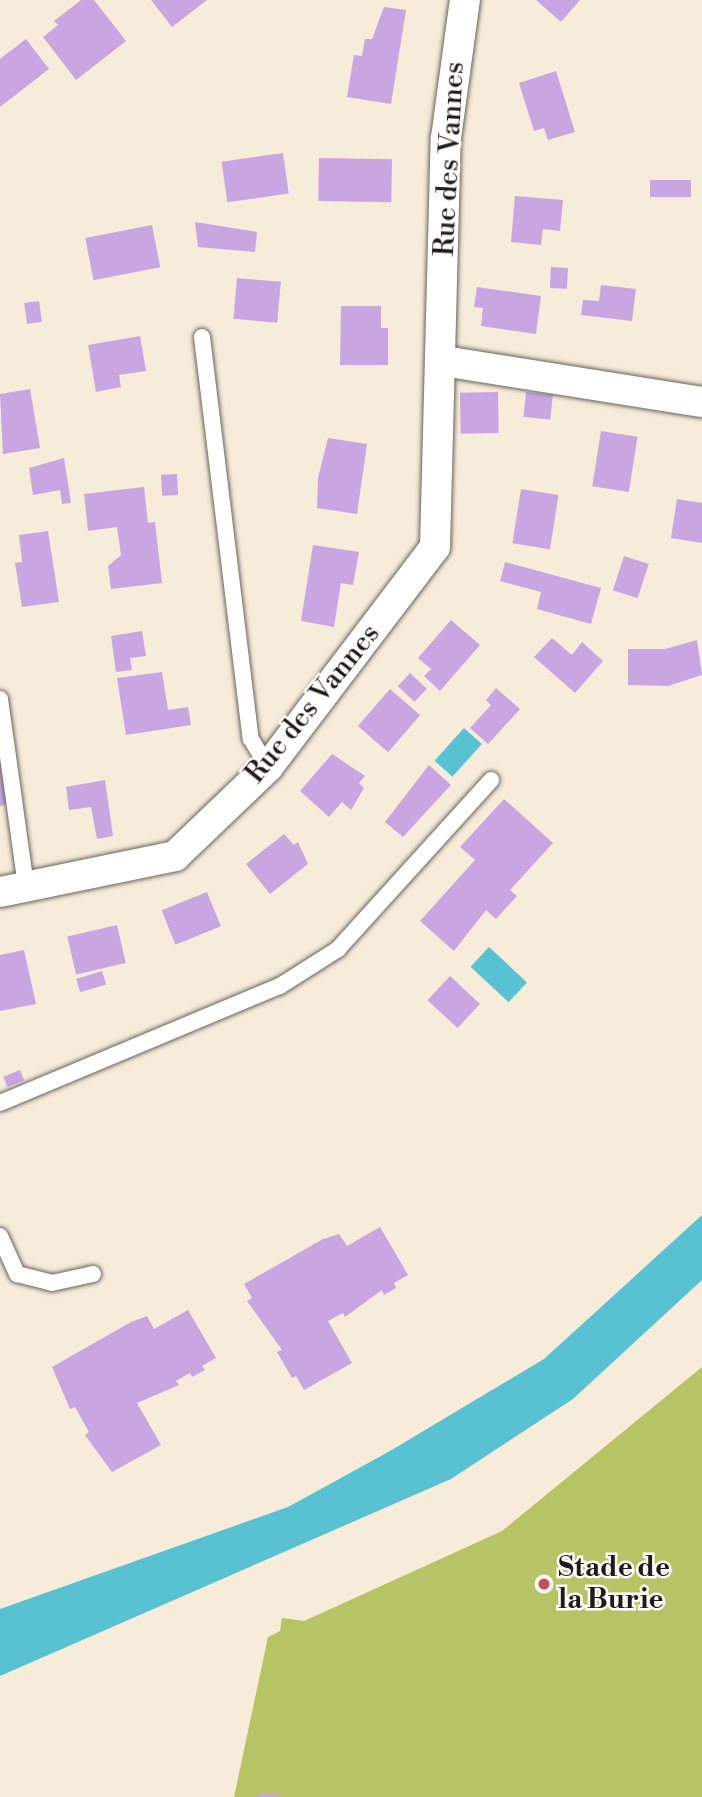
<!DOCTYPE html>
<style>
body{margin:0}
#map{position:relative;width:702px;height:1797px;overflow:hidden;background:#f7ebd9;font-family:"Libre Bodoni",serif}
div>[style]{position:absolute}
.green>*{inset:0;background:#b7c466}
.water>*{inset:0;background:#58c2d3;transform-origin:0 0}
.building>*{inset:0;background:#c9a6e1;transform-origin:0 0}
.roads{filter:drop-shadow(0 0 2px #69645e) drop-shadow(0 0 2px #69645e)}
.lane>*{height:16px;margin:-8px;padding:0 8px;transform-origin:8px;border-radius:8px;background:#fff}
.street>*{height:30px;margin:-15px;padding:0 15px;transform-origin:15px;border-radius:15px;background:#fff}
.dots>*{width:19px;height:19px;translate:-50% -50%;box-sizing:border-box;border:4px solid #fdfcf7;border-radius:50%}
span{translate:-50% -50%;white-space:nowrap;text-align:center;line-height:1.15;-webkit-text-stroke:5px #fdfcf7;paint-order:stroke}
.street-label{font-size:28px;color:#1c1c1c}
.poi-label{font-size:28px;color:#1c1c1c;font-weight:700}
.left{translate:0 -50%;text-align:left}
</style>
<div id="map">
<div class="green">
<i style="clip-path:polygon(702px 1367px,702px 1797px,234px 1797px,268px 1637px,280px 1631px,282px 1618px,304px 1621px,502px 1531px)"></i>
</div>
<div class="water">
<i style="left:464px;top:728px;width:24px;height:44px;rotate:42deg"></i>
<i style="left:489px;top:947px;width:52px;height:27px;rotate:43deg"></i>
<i style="clip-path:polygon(702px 1215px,702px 1280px,573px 1399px,451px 1479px,0 1676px,0 1609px,288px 1507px,390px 1451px,544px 1359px)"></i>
</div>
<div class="building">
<i style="clip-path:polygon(81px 0,94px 0,126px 41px,76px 80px,43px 37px,58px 25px,54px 21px)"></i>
<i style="clip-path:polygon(151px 0,207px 0,172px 27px)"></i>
<i style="clip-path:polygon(536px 0,580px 0,561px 22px)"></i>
<i style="clip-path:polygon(384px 7px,406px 10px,391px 104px,347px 97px,354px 55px,362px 56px,365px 39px,372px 39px)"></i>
<i style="clip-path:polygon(26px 39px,49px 69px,0 107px,0 59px)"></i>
<i style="clip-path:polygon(556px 71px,575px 132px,548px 140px,544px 128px,534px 131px,519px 83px)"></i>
<i style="left:283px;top:153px;width:41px;height:62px;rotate:82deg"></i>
<i style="left:319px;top:158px;width:73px;height:43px;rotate:1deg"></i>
<i style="left:650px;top:180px;width:41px;height:17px"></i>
<i style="clip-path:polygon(515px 196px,563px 200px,560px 231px,543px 229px,541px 245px,511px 242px)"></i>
<i style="clip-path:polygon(195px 222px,257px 232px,255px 252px,198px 247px)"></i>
<i style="left:152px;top:225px;width:43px;height:68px;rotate:79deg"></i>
<i style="left:551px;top:267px;width:17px;height:21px;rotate:3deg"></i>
<i style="left:237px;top:278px;width:44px;height:41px;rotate:5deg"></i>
<i style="clip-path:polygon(601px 285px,636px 289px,632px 321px,581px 315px,583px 300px,599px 301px)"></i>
<i style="clip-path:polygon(477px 287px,541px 296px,536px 334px,481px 326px,483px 308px,474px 307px)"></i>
<i style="left:39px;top:301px;width:21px;height:15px;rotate:82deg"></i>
<i style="clip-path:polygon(341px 306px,381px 306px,381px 328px,388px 328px,388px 365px,340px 365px)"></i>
<i style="clip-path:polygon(140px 336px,146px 371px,119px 375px,121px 387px,96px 392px,88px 345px)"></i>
<i style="clip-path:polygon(30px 389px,40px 448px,3px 454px,0 394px)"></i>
<i style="left:498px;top:392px;width:41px;height:38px;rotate:89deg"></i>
<i style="left:526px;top:392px;width:27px;height:25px;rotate:6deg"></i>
<i style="left:601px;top:431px;width:37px;height:56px;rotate:9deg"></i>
<i style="clip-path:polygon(328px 438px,367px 444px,357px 514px,317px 508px,318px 478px)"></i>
<i style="clip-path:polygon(64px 458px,71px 503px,62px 504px,60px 490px,33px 495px,29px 468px)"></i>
<i style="left:177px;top:474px;width:21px;height:16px;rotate:87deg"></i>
<i style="clip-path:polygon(144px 487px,148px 523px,155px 522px,162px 583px,111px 589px,108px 566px,121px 555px,117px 527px,88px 531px,84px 494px)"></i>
<i style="left:521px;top:489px;width:38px;height:55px;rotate:9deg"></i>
<i style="clip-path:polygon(677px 499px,702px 503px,702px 543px,671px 538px)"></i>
<i style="clip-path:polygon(48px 531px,59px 602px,22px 607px,15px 563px,22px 562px,19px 535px)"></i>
<i style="clip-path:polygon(313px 545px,359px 552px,353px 585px,341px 583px,334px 627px,301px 621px)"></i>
<i style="left:624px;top:556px;width:26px;height:36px;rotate:18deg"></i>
<i style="clip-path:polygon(505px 562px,601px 588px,591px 624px,537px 609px,541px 592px,500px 581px)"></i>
<i style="clip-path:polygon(451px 620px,480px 645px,440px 691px,424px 676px,431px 669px,418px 658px)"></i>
<i style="clip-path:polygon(142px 631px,146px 656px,130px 658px,132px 670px,116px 672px,111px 636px)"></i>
<i style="clip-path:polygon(552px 638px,572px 655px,582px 642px,603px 661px,575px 693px,534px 657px)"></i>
<i style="clip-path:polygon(697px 640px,702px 675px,668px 686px,628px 685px,628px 649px,665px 649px)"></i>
<i style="clip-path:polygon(162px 672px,168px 710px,188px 707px,191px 725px,126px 735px,117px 678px)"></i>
<i style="left:410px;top:673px;width:23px;height:18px;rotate:43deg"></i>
<i style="clip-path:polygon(496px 688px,520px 709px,488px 744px,470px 728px,491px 705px,486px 700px)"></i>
<i style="left:390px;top:689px;width:40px;height:49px;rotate:41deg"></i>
<i style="clip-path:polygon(332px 754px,365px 776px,359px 783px,364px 788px,351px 810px,342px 802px,329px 817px,300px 791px)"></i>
<i style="clip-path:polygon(0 761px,8px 804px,0 806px)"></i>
<i style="clip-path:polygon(429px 765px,451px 785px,403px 837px,385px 822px)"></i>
<i style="clip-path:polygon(105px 780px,113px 836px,97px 839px,91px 807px,69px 810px,66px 787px)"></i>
<i style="clip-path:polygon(504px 799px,553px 843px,510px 890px,517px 896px,496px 919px,486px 910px,454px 951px,420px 921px,475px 860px,460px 847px)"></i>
<i style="clip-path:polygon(284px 834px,294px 845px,298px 842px,308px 864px,270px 894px,246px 864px)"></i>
<i style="left:207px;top:892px;width:37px;height:49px;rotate:68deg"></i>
<i style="left:117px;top:925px;width:39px;height:51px;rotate:77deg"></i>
<i style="clip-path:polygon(24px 950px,36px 1004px,0 1011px,0 955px)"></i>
<i style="left:102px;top:971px;width:14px;height:27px;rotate:73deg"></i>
<i style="left:450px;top:976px;width:41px;height:33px;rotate:43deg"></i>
<i style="left:20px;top:1070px;width:11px;height:18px;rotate:68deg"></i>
<i style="clip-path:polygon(380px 1227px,408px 1275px,394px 1283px,396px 1288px,384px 1295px,382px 1290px,345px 1317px,343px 1313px,328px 1321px,352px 1363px,304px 1390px,296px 1376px,292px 1378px,277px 1352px,282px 1350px,247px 1301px,252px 1298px,244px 1284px,323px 1239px,339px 1234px,347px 1246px)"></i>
<i style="clip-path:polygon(188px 1310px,216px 1358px,202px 1366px,205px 1370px,192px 1377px,190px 1373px,176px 1381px,179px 1385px,137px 1403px,161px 1445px,112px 1472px,85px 1435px,89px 1432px,75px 1407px,70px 1409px,52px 1367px,131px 1322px,147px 1316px,154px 1329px)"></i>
<i style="clip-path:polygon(259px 1793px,281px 1795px,281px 1797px,258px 1797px)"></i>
</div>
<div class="roads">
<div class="lane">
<i style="left:202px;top:337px;width:405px;rotate:83.1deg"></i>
<i style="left:251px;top:739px;width:33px;rotate:59deg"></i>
<i style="left:0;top:699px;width:190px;rotate:82.1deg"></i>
<i style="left:0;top:1103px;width:303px;rotate:-22.7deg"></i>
<i style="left:280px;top:986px;width:69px;rotate:-32.5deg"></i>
<i style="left:338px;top:949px;width:228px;rotate:-47.8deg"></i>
<i style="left:0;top:1236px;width:42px;rotate:65.9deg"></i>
<i style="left:17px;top:1274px;width:36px;rotate:14deg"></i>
<i style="left:52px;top:1283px;width:42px;rotate:-12.4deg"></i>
</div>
<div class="street">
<i style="left:443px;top:361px;width:262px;rotate:9deg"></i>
<i style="left:0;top:892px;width:179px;rotate:-11.6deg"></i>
<i style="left:175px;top:856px;width:129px;rotate:-43.7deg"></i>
<i style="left:268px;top:767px;width:276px;rotate:-52.8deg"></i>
<i style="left:435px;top:547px;width:409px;rotate:-88.5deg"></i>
<i style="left:446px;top:138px;width:139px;rotate:-82.2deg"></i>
</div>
</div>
<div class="dots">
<i style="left:544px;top:1584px;background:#d1495b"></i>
</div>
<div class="street-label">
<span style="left:450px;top:159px;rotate:-87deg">Rue des Vannes</span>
<span style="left:313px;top:704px;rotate:-51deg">Rue des Vannes</span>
</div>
<div class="poi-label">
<span class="left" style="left:558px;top:1584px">Stade de<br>la Burie</span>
</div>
</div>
